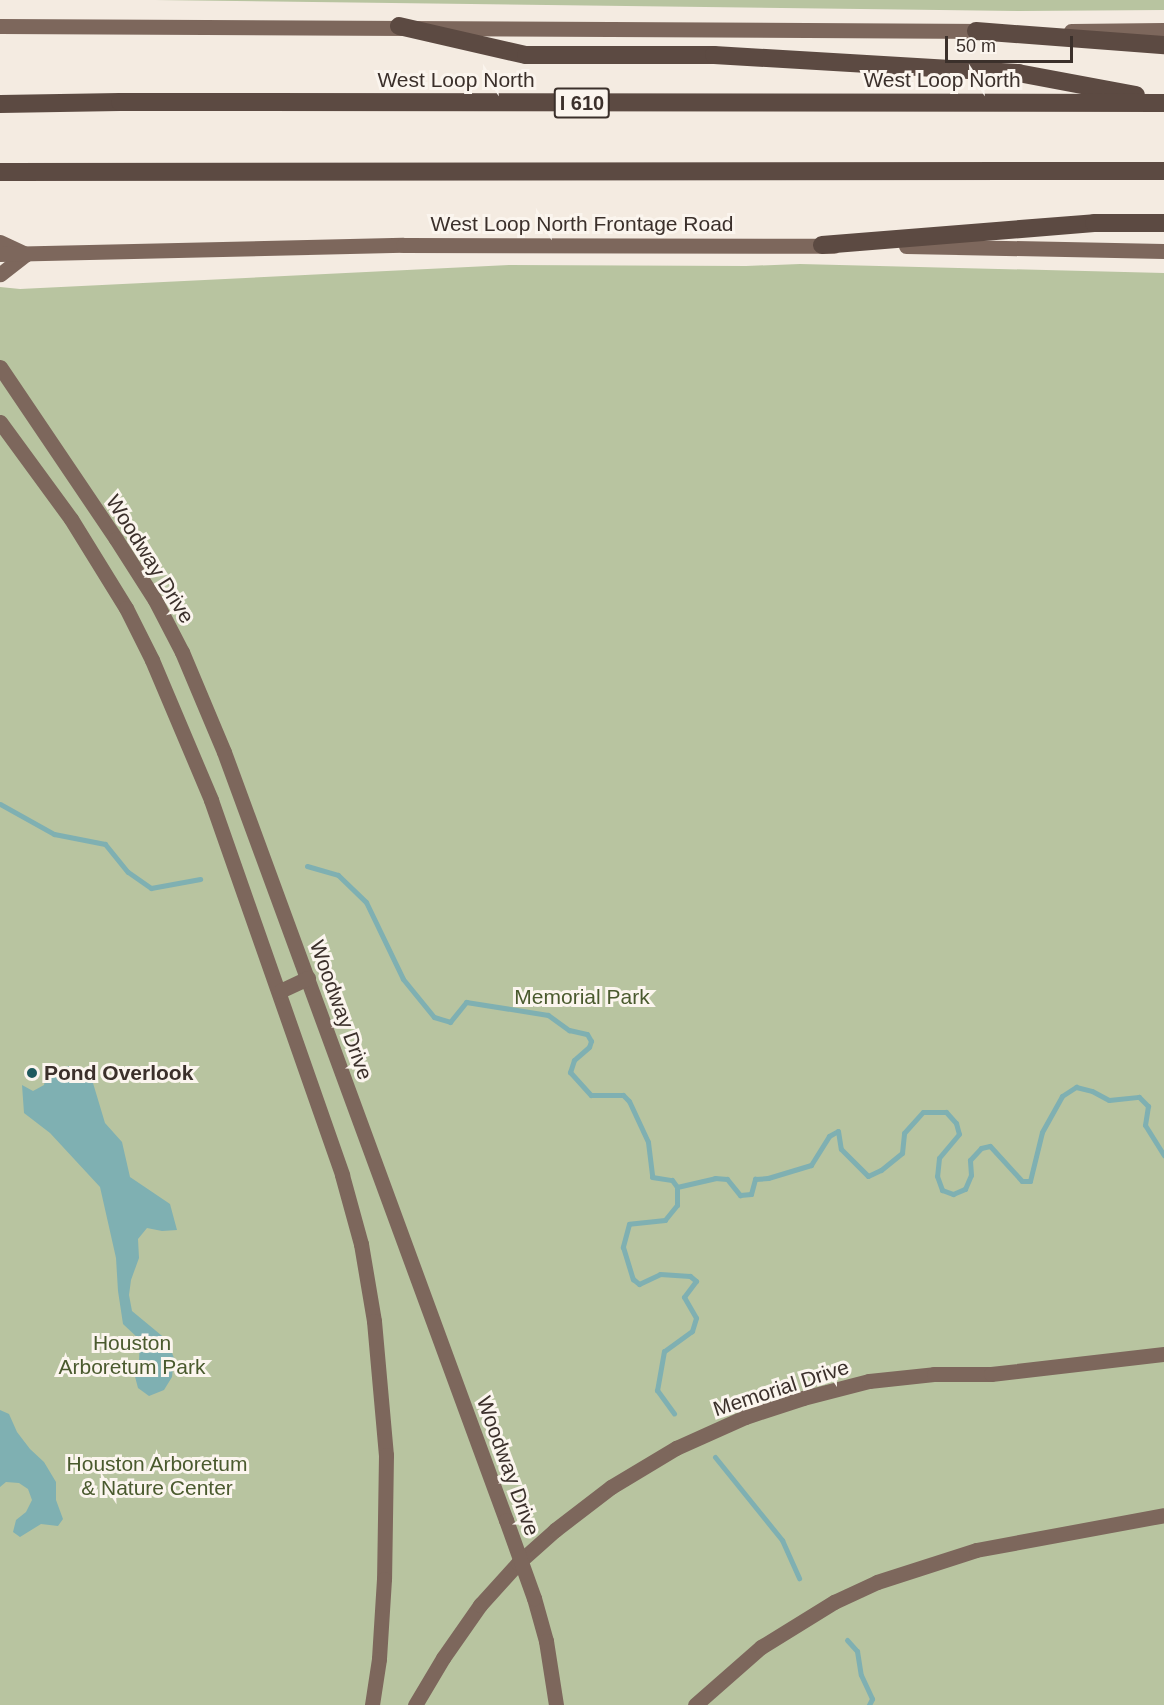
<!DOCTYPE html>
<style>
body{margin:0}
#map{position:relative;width:1164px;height:1705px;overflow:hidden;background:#f4ebe1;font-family:Arial,sans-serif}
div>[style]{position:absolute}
.green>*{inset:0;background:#b8c4a0}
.water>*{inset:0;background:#7fb0b2}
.stream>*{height:5px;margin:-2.5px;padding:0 2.5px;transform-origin:2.5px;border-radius:2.5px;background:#7fb0b2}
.major>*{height:15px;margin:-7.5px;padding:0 7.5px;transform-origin:7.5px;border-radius:7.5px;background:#7d675c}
.highway>*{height:18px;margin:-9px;padding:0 9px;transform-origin:9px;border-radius:9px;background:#5c4a42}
.major-bridge>*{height:15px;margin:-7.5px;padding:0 7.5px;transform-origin:7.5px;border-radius:7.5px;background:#7d675c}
.dots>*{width:16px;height:16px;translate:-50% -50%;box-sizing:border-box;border:3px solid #fbf5ee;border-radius:50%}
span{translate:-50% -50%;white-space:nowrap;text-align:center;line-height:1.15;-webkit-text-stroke:6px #fbf5ee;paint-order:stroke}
.shield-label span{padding:2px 4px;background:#fbf5ee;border:2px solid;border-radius:4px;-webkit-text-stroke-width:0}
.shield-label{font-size:20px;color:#3b302b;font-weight:700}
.street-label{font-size:21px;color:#3b302b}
.park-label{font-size:21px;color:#4a5a2e}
.poi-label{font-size:21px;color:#3b302b;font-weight:700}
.left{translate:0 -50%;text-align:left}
.scale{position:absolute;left:945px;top:36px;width:128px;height:27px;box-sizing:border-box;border:3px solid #3b302b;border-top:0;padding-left:8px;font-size:18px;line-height:21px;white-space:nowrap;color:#3b302b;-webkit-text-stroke:4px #fbf5ee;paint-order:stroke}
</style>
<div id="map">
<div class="green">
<i style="clip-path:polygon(155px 0,1164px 0,1164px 10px,1019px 11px)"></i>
<i style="clip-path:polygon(800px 264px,1164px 273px,1164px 1705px,0 1705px,0 287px,20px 289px,509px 265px,746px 266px)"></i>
</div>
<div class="water">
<i style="clip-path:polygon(70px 1066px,90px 1073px,105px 1123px,122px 1142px,130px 1177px,170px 1204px,177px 1230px,162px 1231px,147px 1228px,138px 1239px,139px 1258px,131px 1280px,129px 1295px,132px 1311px,167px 1340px,174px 1358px,172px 1377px,164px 1390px,149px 1396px,138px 1388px,134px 1373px,139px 1361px,140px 1340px,123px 1324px,118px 1291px,116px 1258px,100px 1187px,50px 1133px,24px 1113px,22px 1085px,33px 1091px,44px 1085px,47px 1069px)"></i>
<i style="clip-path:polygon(0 1410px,9px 1414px,17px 1432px,30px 1449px,44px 1462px,56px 1482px,56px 1500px,63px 1519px,58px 1526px,41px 1524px,20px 1537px,13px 1532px,16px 1520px,26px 1512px,32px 1500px,28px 1489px,19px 1483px,6px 1482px,0 1487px)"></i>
</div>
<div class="stream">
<i style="left:0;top:804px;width:62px;rotate:29.1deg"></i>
<i style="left:54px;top:834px;width:52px;rotate:11.1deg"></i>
<i style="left:105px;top:844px;width:36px;rotate:51deg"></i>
<i style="left:128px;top:872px;width:28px;rotate:35deg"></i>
<i style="left:151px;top:888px;width:50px;rotate:-10.4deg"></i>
<i style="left:307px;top:866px;width:32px;rotate:16deg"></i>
<i style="left:338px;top:875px;width:39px;rotate:44deg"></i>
<i style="left:366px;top:902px;width:85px;rotate:64.3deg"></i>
<i style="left:403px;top:979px;width:49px;rotate:50.8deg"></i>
<i style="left:434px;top:1017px;width:17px;rotate:17deg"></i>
<i style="left:450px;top:1022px;width:26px;rotate:-51deg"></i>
<i style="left:466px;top:1002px;width:83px;rotate:9deg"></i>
<i style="left:548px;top:1015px;width:26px;rotate:36deg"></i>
<i style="left:569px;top:1030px;width:18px;rotate:13deg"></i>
<i style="left:587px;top:1034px;width:8px;rotate:60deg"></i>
<i style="left:591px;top:1041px;width:6px;rotate:108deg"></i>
<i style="left:589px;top:1047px;width:20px;rotate:139deg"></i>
<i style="left:574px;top:1060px;width:13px;rotate:108deg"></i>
<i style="left:570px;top:1072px;width:31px;rotate:48deg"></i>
<i style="left:591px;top:1095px;width:32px"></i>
<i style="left:623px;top:1095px;width:8px;rotate:45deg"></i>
<i style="left:629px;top:1101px;width:45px;rotate:65.1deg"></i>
<i style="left:648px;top:1142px;width:35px;rotate:83deg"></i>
<i style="left:652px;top:1177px;width:20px;rotate:9deg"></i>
<i style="left:672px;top:1180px;width:9px;rotate:54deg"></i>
<i style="left:677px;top:1187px;width:18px;rotate:90deg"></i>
<i style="left:677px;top:1205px;width:19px;rotate:129deg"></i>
<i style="left:665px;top:1220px;width:36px;rotate:174deg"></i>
<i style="left:629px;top:1224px;width:24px;rotate:105deg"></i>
<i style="left:623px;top:1247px;width:34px;rotate:73deg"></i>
<i style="left:633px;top:1279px;width:8px;rotate:40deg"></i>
<i style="left:639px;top:1284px;width:23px;rotate:-25deg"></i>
<i style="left:660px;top:1274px;width:30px;rotate:4deg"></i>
<i style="left:690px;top:1276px;width:8px;rotate:40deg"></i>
<i style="left:696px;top:1281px;width:20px;rotate:127deg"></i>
<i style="left:684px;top:1297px;width:24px;rotate:60deg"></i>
<i style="left:696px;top:1318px;width:14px;rotate:107deg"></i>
<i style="left:692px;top:1331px;width:34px;rotate:144deg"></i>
<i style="left:664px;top:1351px;width:40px;rotate:100deg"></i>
<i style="left:657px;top:1390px;width:29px;rotate:54deg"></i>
<i style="left:677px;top:1187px;width:39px;rotate:-13deg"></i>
<i style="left:715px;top:1178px;width:12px;rotate:5deg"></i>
<i style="left:727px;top:1179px;width:21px;rotate:51deg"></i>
<i style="left:740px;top:1195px;width:11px;rotate:-5deg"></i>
<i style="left:751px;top:1194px;width:16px;rotate:-75deg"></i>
<i style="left:755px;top:1179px;width:13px;rotate:-4deg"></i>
<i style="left:768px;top:1178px;width:45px;rotate:-16.8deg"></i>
<i style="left:811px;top:1165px;width:34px;rotate:-58deg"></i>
<i style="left:829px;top:1136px;width:10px;rotate:-29deg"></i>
<i style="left:838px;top:1131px;width:18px;rotate:81deg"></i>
<i style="left:841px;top:1149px;width:38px;rotate:45deg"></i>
<i style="left:868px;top:1176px;width:14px;rotate:-25deg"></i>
<i style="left:881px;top:1170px;width:27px;rotate:-39deg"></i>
<i style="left:902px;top:1153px;width:20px;rotate:-84deg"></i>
<i style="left:904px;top:1133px;width:28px;rotate:-48deg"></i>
<i style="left:923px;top:1112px;width:23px"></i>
<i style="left:946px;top:1112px;width:15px;rotate:48deg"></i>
<i style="left:956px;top:1123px;width:11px;rotate:75deg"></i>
<i style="left:959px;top:1134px;width:31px;rotate:130deg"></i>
<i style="left:939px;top:1158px;width:18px;rotate:96deg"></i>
<i style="left:937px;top:1176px;width:15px;rotate:70deg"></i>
<i style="left:942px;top:1190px;width:12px;rotate:20deg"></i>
<i style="left:953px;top:1194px;width:13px;rotate:-23deg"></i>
<i style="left:965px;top:1189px;width:15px;rotate:-67deg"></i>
<i style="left:971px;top:1175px;width:15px;rotate:-94deg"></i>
<i style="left:970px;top:1160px;width:16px;rotate:-47deg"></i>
<i style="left:981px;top:1148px;width:9px;rotate:-13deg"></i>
<i style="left:990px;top:1146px;width:47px;rotate:47.6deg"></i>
<i style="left:1022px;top:1181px;width:8px"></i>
<i style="left:1030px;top:1181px;width:50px;rotate:-76.2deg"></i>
<i style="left:1042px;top:1132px;width:41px;rotate:-60.9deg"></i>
<i style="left:1062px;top:1096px;width:17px;rotate:-33deg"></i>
<i style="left:1076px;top:1087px;width:16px;rotate:14deg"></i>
<i style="left:1092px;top:1091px;width:19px;rotate:28deg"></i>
<i style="left:1109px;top:1100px;width:30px;rotate:-6deg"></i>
<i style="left:1139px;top:1097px;width:13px;rotate:45deg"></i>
<i style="left:1148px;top:1106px;width:19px;rotate:99deg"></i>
<i style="left:1145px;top:1125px;width:36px;rotate:58deg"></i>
<i style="left:715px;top:1457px;width:107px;rotate:51.1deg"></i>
<i style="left:782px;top:1540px;width:42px;rotate:65.9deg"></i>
<i style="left:847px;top:1640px;width:15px;rotate:48deg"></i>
<i style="left:857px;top:1651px;width:24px;rotate:81deg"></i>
<i style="left:861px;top:1675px;width:26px;rotate:65deg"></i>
<i style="left:872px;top:1699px;width:7px;rotate:117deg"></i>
</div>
<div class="major">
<i style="left:0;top:26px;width:987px;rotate:0.29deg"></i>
<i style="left:1071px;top:31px;width:93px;rotate:-0.6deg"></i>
<i style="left:0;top:242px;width:29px;rotate:25deg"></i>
<i style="left:26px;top:254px;width:33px;rotate:142deg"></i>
<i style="left:906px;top:246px;width:258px;rotate:1.1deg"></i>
<i style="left:0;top:254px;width:403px;rotate:-1.3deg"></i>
<i style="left:403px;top:245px;width:431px;rotate:0.1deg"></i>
<i style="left:0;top:367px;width:207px;rotate:56deg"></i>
<i style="left:116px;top:539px;width:72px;rotate:57.4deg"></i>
<i style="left:155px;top:600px;width:59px;rotate:62.6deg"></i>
<i style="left:182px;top:652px;width:108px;rotate:67.2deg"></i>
<i style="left:224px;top:752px;width:818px;rotate:69.84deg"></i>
<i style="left:0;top:422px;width:120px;rotate:53.8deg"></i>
<i style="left:71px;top:519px;width:105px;rotate:58.3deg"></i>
<i style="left:126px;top:608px;width:58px;rotate:63.4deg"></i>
<i style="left:152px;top:660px;width:152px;rotate:67.1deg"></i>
<i style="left:211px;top:800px;width:397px;rotate:70.7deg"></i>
<i style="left:342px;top:1175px;width:72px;rotate:74.6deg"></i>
<i style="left:361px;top:1244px;width:78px;rotate:80.4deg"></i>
<i style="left:374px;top:1321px;width:135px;rotate:84.9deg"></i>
<i style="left:386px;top:1455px;width:124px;rotate:90.9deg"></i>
<i style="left:384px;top:1579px;width:80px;rotate:93.6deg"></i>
<i style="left:379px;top:1659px;width:47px;rotate:98.7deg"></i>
<i style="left:280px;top:991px;width:31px;rotate:-25deg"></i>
<i style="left:534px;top:1598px;width:45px;rotate:74.4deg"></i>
<i style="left:546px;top:1641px;width:65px;rotate:81.1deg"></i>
<i style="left:415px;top:1705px;width:55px;rotate:-59.2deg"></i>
<i style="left:443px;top:1658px;width:65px;rotate:-55.1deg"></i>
<i style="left:480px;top:1605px;width:57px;rotate:-47.9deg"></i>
<i style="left:518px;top:1563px;width:50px;rotate:-41.7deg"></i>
<i style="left:555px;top:1530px;width:71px;rotate:-37.5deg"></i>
<i style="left:611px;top:1487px;width:76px;rotate:-31deg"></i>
<i style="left:676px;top:1448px;width:76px;rotate:-24.2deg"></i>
<i style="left:745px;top:1417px;width:61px;rotate:-18.1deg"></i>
<i style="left:803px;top:1398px;width:68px;rotate:-14.4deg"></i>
<i style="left:869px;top:1381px;width:65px;rotate:-6.1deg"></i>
<i style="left:934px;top:1374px;width:57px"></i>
<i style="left:991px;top:1374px;width:174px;rotate:-6.6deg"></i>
<i style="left:695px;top:1705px;width:88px;rotate:-41.3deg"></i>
<i style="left:761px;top:1647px;width:86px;rotate:-31.7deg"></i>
<i style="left:834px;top:1602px;width:47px;rotate:-24.9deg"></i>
<i style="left:877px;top:1582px;width:104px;rotate:-17.9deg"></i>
<i style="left:976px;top:1550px;width:191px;rotate:-10.5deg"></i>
</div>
<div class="highway">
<i style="left:399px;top:26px;width:130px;rotate:12.9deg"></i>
<i style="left:526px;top:55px;width:188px"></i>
<i style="left:714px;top:55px;width:305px;rotate:3.4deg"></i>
<i style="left:1018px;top:73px;width:120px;rotate:10.6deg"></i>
<i style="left:976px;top:31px;width:189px;rotate:4.3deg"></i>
<i style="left:0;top:104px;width:120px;rotate:-1deg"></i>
<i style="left:120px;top:102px;width:1044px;rotate:0.05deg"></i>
<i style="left:0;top:172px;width:1164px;rotate:-0.05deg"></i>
<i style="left:822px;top:245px;width:273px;rotate:-4.6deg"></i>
<i style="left:1094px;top:223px;width:70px"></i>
</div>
<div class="major-bridge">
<i style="left:506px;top:1520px;width:83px;rotate:70.3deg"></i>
</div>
<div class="dots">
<i style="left:32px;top:1073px;background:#1f5a5e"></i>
</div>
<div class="shield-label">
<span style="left:582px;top:103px">I 610</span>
</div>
<div class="street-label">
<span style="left:456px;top:80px">West Loop North</span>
<span style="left:942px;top:80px">West Loop North</span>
<span style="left:582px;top:224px">West Loop North Frontage Road</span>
<span style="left:150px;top:559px;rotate:58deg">Woodway Drive</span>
<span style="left:341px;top:1010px;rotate:70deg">Woodway Drive</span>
<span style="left:781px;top:1388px;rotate:-18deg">Memorial Drive</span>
<span style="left:508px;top:1466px;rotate:70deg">Woodway Drive</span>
</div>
<div class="park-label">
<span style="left:582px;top:997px">Memorial Park</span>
<span style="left:132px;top:1355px">Houston<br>Arboretum Park</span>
<span style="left:157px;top:1476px">Houston Arboretum<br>&amp; Nature Center</span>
</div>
<div class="poi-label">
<span class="left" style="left:44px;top:1073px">Pond Overlook</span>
</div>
<div class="scale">50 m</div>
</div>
